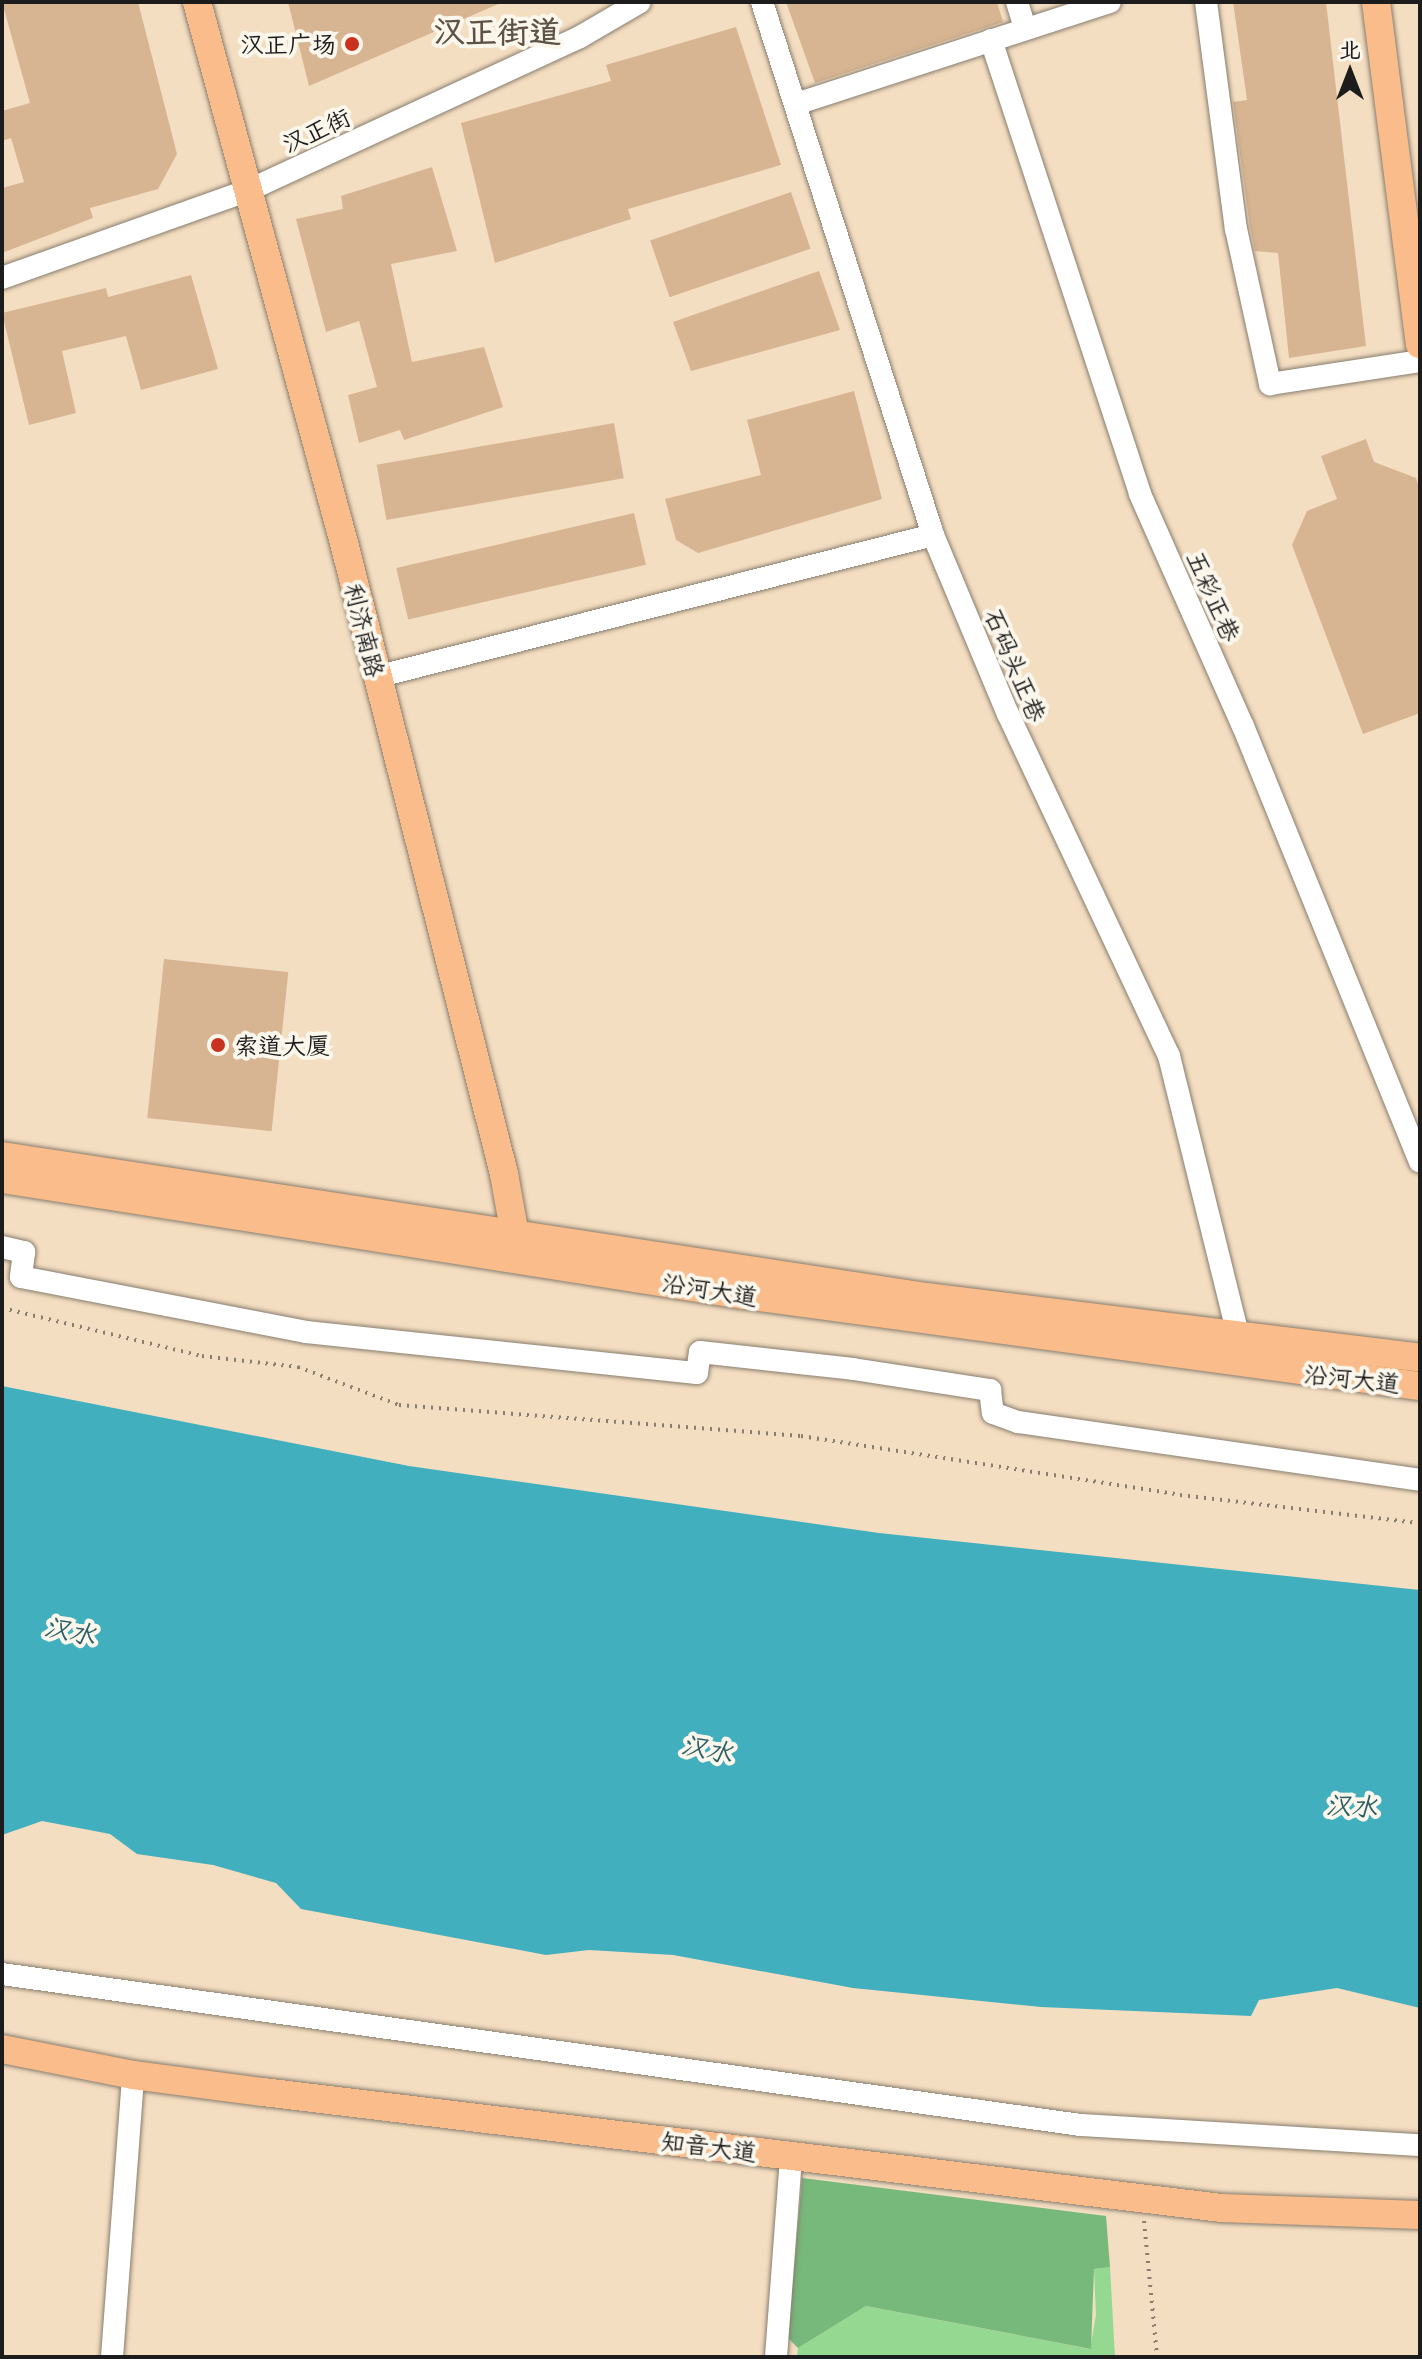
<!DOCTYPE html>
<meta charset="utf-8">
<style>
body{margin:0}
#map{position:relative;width:1422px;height:2359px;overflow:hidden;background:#f4dec1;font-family:"Playpen Sans","LXGW WenKai TC",sans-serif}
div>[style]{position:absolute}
.green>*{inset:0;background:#94d891}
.forest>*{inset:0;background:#77b87b}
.water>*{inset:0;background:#42afbf}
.building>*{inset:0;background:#d7b592;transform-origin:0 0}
.path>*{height:4px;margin-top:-2px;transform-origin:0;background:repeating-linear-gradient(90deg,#887d6e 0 2px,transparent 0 8px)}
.roads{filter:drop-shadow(0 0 2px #887d6e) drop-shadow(0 0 2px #887d6e)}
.minor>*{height:22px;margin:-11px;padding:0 11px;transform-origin:11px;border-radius:11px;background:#fff}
.major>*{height:28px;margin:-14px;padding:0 14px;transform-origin:14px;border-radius:14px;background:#f9bc8a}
.dots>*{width:22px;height:22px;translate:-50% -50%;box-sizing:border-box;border:4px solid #fbf7ec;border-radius:50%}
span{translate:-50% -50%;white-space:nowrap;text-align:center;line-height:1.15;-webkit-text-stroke:8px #fbf7ec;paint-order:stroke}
.poi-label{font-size:24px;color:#1c1c1c}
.right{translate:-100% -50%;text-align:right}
.left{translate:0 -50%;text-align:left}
.street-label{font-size:24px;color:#1c1c1c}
.water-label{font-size:26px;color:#2d5e65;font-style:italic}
.district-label{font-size:32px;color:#5d5245;font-weight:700}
.frame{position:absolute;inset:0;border:4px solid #1c1c1c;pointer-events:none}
.north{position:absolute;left:1310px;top:32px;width:80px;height:80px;-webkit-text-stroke:6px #fbf7ec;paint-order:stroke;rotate:0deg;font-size:22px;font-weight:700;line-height:32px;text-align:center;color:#1c1c1c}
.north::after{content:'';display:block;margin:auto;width:28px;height:36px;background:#1c1c1c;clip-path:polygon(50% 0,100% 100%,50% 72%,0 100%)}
</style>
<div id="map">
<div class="green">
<i style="clip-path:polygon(1110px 2267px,1115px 2357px,797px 2357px,798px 2348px,866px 2306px,1090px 2349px,1096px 2315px,1094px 2269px)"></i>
</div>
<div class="forest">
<i style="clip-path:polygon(802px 2178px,1106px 2216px,1110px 2267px,1094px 2269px,1091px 2349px,866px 2306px,798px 2348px,788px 2338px)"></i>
</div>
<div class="water">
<i style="clip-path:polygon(2px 1386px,409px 1466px,879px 1533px,1420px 1590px,1420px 2008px,1337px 1988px,1259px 2000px,1251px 2016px,1041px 2007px,853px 1988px,673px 1955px,589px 1950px,546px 1955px,301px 1909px,276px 1883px,213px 1865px,137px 1854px,110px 1834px,42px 1821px,2px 1835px)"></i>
</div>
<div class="building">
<i style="clip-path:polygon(2px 2px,138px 2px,177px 154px,158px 189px,90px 208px,93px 218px,2px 253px,2px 188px,24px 182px,11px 138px,2px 141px,2px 111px,30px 103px)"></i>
<i style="clip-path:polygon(288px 2px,503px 2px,309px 86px)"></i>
<i style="clip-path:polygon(786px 2px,997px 2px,1003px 22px,815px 83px)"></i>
<i style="clip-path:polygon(1233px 2px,1326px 2px,1366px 346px,1289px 358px,1278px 253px,1255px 251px,1250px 227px,1233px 102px,1247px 100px)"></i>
<i style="clip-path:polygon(736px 27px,781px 165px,628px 209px,631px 219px,495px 263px,461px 123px,611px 81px,606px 65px)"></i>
<i style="clip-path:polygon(432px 167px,457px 251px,391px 264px,412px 362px,484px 347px,503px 407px,404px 440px,400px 430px,359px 443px,348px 395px,377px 387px,359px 321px,326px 332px,296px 219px,343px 209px,341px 196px)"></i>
<i style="left:791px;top:192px;width:60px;height:149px;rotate:71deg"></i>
<i style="clip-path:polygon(819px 271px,840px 330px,691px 371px,673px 322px)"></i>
<i style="clip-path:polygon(191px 275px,218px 369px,141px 390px,126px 336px,62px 351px,76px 413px,29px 425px,2px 313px,106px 288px,108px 297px)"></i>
<i style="clip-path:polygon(854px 391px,882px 499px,698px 553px,676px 540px,665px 499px,761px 475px,747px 420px)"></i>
<i style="left:614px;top:423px;width:56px;height:241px;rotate:80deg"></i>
<i style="clip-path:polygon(1366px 439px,1374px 462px,1416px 478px,1420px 489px,1420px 713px,1363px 734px,1292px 545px,1307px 511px,1337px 499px,1321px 456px)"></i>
<i style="left:634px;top:513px;width:53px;height:244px;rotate:77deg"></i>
<i style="left:164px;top:959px;width:125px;height:160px;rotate:6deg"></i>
</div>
<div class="path">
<i style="left:2px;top:1308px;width:206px;rotate:13.5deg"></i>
<i style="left:202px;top:1356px;width:97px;rotate:6.5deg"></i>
<i style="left:298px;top:1367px;width:108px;rotate:20.6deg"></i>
<i style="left:399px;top:1405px;width:403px;rotate:4.4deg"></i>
<i style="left:801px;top:1436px;width:384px;rotate:8.8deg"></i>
<i style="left:1180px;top:1495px;width:242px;rotate:6.7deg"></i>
<i style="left:1144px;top:2221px;width:137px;rotate:84.5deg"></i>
</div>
<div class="roads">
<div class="minor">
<i style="left:762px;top:2px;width:560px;rotate:72.21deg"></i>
<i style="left:933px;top:535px;width:194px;rotate:67.3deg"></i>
<i style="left:1008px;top:714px;width:378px;rotate:64.8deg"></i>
<i style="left:1169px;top:1056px;width:291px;rotate:76.1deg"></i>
<i style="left:1017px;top:2px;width:28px;rotate:73deg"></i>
<i style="left:1206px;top:2px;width:229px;rotate:82.5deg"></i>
<i style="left:1236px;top:229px;width:159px;rotate:77.6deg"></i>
<i style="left:1270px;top:384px;width:152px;rotate:-8.7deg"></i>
<i style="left:991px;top:40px;width:478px;rotate:71.8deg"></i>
<i style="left:1140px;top:494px;width:254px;rotate:66.1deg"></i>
<i style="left:1243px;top:726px;width:470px;rotate:67.9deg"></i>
<i style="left:796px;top:104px;width:330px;rotate:-18deg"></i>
<i style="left:2px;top:278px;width:262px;rotate:-19.6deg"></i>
<i style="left:249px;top:190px;width:365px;rotate:-24.8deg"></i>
<i style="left:580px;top:37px;width:69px;rotate:-30.3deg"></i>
<i style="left:376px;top:677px;width:575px;rotate:-14.3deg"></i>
<i style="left:2px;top:1247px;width:23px;rotate:13deg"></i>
<i style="left:24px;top:1252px;width:25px;rotate:97deg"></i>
<i style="left:21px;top:1277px;width:290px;rotate:10.9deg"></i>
<i style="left:306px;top:1332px;width:393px;rotate:6deg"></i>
<i style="left:697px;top:1373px;width:21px;rotate:-82deg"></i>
<i style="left:700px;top:1352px;width:154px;rotate:6.3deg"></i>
<i style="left:853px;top:1369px;width:139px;rotate:8.7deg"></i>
<i style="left:990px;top:1390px;width:23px;rotate:83deg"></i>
<i style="left:993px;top:1413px;width:27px;rotate:20deg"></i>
<i style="left:1018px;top:1422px;width:406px;rotate:8.2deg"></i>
<i style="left:2px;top:1974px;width:1089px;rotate:7.97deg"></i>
<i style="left:1080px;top:2125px;width:341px;rotate:3.4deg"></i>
<i style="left:112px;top:2357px;width:283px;rotate:-85.7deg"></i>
<i style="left:776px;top:2357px;width:201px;rotate:-85.7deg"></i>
</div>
<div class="major">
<i style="left:197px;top:2px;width:561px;rotate:74.8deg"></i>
<i style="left:344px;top:543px;width:651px;rotate:75.77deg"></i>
<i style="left:504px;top:1174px;width:79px;rotate:79.8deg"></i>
<i style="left:1376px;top:2px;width:345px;rotate:82.7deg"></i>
<i style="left:2px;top:1156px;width:935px;rotate:8.68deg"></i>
<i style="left:926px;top:1297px;width:498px;rotate:7deg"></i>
<i style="left:2px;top:1179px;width:751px;rotate:8.89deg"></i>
<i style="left:744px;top:1295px;width:682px;rotate:7.67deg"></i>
<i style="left:2px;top:2049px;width:134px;rotate:11.2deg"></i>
<i style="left:133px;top:2075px;width:131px;rotate:7.5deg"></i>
<i style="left:263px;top:2092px;width:965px;rotate:6.9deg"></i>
<i style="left:1221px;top:2208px;width:199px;rotate:2deg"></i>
</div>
</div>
<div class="dots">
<i style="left:352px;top:44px;background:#c8321e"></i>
<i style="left:218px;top:1045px;background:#c8321e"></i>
</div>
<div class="poi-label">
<span class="right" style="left:336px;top:44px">汉正广场</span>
<span class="left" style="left:234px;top:1045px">索道大厦</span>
</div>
<div class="street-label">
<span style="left:316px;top:130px;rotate:-25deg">汉正街</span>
<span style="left:1214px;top:596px;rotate:66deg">五彩正巷</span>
<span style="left:365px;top:630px;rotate:76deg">利济南路</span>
<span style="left:1016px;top:665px;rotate:67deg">石码头正巷</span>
<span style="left:710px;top:1289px;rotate:9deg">沿河大道</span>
<span style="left:1352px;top:1378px;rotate:6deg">沿河大道</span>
<span style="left:709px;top:2146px;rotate:7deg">知音大道</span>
</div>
<div class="water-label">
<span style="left:70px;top:1630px;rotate:11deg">汉水</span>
<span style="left:707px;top:1748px;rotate:11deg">汉水</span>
<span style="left:1351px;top:1805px;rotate:2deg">汉水</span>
</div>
<div class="district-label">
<span style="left:497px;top:30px">汉正街道</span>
</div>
<div class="frame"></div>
<div class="north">北</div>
</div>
